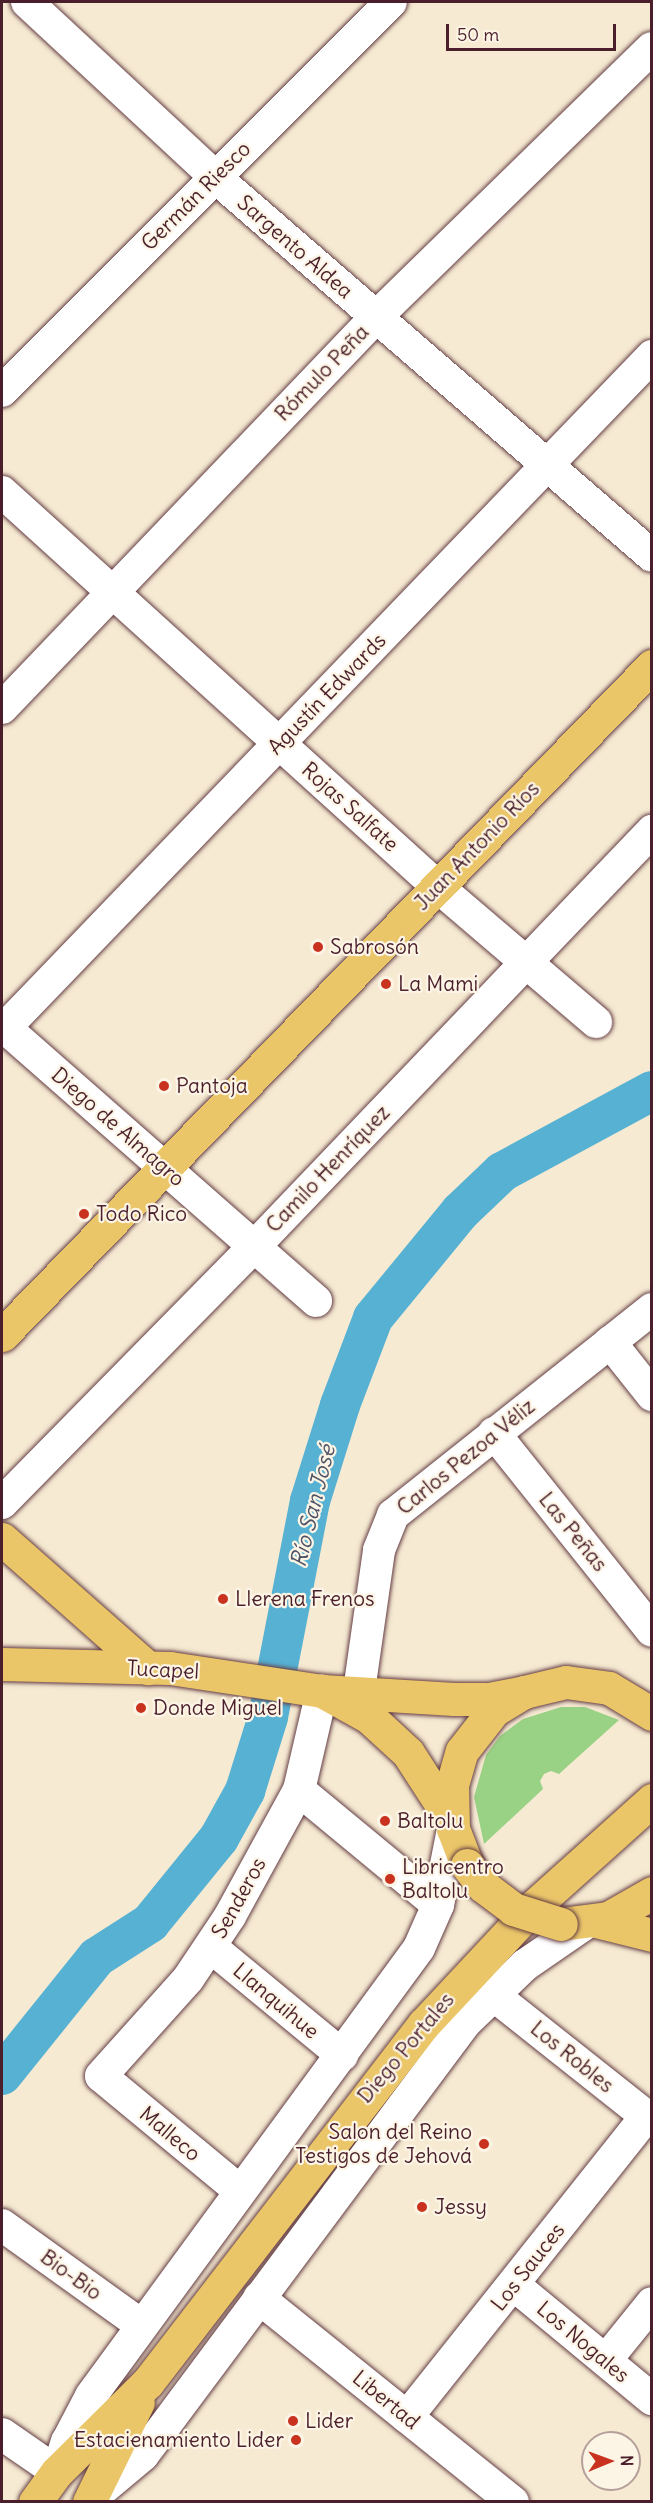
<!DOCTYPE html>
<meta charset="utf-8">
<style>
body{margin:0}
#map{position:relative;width:653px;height:2503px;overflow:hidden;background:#f6ead2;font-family:Delius,sans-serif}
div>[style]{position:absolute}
.green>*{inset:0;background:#99d285}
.river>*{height:40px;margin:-20px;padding:0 20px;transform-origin:20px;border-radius:20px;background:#56b1d3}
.roads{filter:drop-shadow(0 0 2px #643d44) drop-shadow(0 0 2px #643d44)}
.minor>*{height:32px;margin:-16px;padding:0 16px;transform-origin:16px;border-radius:16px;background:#fff}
.major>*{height:33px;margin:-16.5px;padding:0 16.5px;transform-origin:16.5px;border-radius:16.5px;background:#ebc669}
.bridges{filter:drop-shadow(0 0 2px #643d44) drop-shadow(0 0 2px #643d44)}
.major-bridge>*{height:33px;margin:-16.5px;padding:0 16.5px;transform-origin:16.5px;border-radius:16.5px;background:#ebc669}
.dots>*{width:16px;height:16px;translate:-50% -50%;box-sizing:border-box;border:3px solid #fcf5e5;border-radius:50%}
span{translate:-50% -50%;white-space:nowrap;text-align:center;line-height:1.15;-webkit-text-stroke:4.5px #fcf5e5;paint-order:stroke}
.street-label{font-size:21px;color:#4a1f2b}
.poi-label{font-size:21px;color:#4a1f2b}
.left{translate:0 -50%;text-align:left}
.right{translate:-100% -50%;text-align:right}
.water-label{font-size:22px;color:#4e5266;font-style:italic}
.frame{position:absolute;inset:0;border:3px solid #4a1f2b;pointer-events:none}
.north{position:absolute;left:581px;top:2431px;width:60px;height:60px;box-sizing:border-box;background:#fcf5e5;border:2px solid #b59f9b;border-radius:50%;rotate:89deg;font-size:16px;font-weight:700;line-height:24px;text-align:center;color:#4a1f2b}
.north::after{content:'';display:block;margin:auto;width:21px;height:27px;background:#c8321e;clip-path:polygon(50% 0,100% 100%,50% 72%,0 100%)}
.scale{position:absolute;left:446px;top:24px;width:170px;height:27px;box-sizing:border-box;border:3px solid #4a1f2b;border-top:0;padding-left:8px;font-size:18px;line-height:21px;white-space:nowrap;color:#4a1f2b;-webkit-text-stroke:4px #fcf5e5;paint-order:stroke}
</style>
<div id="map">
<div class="green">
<i style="clip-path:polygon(561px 1707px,585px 1707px,619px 1720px,559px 1774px,551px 1771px,544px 1774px,540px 1781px,543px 1789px,484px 1844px,474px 1797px,486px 1755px,500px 1736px,523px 1719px)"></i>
</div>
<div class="river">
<i style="left:2px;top:2075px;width:151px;rotate:-51.2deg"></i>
<i style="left:97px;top:1957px;width:63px;rotate:-32.7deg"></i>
<i style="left:150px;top:1923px;width:109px;rotate:-50.9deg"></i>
<i style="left:219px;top:1838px;width:54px;rotate:-61deg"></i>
<i style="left:245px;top:1791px;width:77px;rotate:-72.7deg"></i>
<i style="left:268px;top:1717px;width:220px;rotate:-79deg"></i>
<i style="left:310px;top:1501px;width:101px;rotate:-72.6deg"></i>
<i style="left:340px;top:1405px;width:93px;rotate:-69.2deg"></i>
<i style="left:373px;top:1318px;width:137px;rotate:-50.6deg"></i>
<i style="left:460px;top:1212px;width:58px;rotate:-43.6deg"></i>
<i style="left:502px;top:1172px;width:170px;rotate:-28.4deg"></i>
</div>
<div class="roads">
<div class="minor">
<i style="left:27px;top:2px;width:257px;rotate:42.9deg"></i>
<i style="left:215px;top:177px;width:578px;rotate:40.93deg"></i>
<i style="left:2px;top:391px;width:550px;rotate:-45deg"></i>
<i style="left:2px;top:492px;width:588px;rotate:42.18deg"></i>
<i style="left:438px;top:887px;width:208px;rotate:40.5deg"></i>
<i style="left:2px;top:708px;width:541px;rotate:-46.27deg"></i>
<i style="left:376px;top:317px;width:385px;rotate:-44.3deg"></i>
<i style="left:2px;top:1025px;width:418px;rotate:41.3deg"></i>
<i style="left:2px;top:1031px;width:937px;rotate:-46.08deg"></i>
<i style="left:610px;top:1342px;width:68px;rotate:51.6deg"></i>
<i style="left:494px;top:1433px;width:253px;rotate:51.4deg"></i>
<i style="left:2px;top:1503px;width:359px;rotate:-45.5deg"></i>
<i style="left:254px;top:1247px;width:576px;rotate:-46.27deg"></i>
<i style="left:359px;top:1691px;width:142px;rotate:-81.9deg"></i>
<i style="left:379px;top:1550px;width:38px;rotate:-68deg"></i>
<i style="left:393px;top:1515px;width:331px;rotate:-38.5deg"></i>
<i style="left:299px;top:1790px;width:180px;rotate:39.6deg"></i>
<i style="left:211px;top:1947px;width:170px;rotate:39.5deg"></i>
<i style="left:492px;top:1994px;width:204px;rotate:38.4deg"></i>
<i style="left:240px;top:2191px;width:180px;rotate:-140.4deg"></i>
<i style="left:101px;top:2076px;width:130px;rotate:-48.1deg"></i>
<i style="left:188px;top:1979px;width:76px;rotate:-56.3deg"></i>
<i style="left:230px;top:1916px;width:144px;rotate:-61.3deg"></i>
<i style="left:299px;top:1790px;width:102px;rotate:-76.9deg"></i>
<i style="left:2px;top:2225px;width:171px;rotate:35.7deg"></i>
<i style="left:514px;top:2285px;width:179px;rotate:39.6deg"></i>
<i style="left:259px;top:2298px;width:326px;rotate:38.8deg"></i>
<i style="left:606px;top:2360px;width:73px;rotate:-51.1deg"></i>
<i style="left:407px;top:2417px;width:384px;rotate:-51.5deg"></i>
<i style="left:2px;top:2434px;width:67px;rotate:34.6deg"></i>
<i style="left:57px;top:2472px;width:32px;rotate:-72deg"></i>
<i style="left:67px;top:2442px;width:52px;rotate:-62.4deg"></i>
<i style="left:91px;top:2396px;width:555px;rotate:-53.79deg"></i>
<i style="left:419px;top:1948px;width:47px;rotate:-66.2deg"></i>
<i style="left:438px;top:1905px;width:77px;rotate:-78.8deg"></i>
<i style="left:93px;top:2497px;width:65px;rotate:-40deg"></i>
<i style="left:143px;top:2455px;width:539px;rotate:-53.3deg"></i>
<i style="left:465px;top:2023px;width:83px;rotate:-44deg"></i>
<i style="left:525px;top:1965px;width:74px;rotate:-34.5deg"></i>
</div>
<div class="major">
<i style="left:2px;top:1335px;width:933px;rotate:-45.83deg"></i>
<i style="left:2px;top:1539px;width:195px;rotate:41.5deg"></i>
<i style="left:2px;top:1664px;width:168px;rotate:1.4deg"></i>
<i style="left:170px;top:1668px;width:154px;rotate:8.6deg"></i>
<i style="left:322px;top:1691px;width:132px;rotate:3.5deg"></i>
<i style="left:454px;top:1699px;width:35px"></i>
<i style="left:489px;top:1699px;width:36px;rotate:-11deg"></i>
<i style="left:324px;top:1692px;width:51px;rotate:29.1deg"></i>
<i style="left:369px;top:1717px;width:53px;rotate:42.7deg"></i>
<i style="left:408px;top:1753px;width:77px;rotate:57.1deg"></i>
<i style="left:467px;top:1865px;width:39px;rotate:-111deg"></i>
<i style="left:453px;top:1829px;width:44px;rotate:-91.3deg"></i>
<i style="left:452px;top:1785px;width:35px;rotate:-74deg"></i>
<i style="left:462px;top:1751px;width:52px;rotate:-52deg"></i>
<i style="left:494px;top:1710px;width:35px;rotate:-31deg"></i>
<i style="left:524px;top:1692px;width:43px;rotate:-13.4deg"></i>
<i style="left:566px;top:1682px;width:43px;rotate:7.9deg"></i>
<i style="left:609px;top:1688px;width:50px;rotate:31.2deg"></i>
<i style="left:596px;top:1921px;width:58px;rotate:14deg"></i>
<i style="left:561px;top:1924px;width:47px;rotate:-7.3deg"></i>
<i style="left:608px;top:1918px;width:51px;rotate:-29.6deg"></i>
<i style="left:35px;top:2502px;width:37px;rotate:-54deg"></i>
<i style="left:57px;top:2472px;width:128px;rotate:-44.7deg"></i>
<i style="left:148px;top:2382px;width:452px;rotate:-52.4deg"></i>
<i style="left:424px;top:2024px;width:161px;rotate:-47deg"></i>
<i style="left:534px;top:1906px;width:159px;rotate:-41.9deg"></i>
<i style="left:89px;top:2502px;width:111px;rotate:-63.9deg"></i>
</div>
</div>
<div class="bridges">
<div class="major-bridge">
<i style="left:467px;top:1865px;width:26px;rotate:53deg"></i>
<i style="left:483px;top:1886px;width:38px;rotate:37deg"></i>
<i style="left:513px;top:1909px;width:50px;rotate:17.4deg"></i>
</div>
</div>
<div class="dots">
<i style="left:318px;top:947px;background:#c8321e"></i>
<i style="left:386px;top:984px;background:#c8321e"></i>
<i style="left:164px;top:1086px;background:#c8321e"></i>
<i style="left:84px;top:1214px;background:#c8321e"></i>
<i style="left:223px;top:1599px;background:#c8321e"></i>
<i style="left:141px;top:1708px;background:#c8321e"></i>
<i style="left:385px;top:1821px;background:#c8321e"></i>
<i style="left:390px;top:1879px;background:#c8321e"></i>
<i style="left:484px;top:2144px;background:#c8321e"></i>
<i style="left:422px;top:2207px;background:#c8321e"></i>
<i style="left:293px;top:2421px;background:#c8321e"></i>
<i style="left:296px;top:2440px;background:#c8321e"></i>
</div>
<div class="street-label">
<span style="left:196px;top:196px;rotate:-45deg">Germán Riesco</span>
<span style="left:295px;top:247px;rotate:41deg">Sargento Aldea</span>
<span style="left:322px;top:373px;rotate:-46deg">Rómulo Peña</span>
<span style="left:327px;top:694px;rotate:-46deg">Agustín Edwards</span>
<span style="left:350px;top:807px;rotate:42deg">Rojas Salfate</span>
<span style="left:477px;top:846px;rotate:-46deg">Juan Antonio Ríos</span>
<span style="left:118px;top:1127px;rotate:41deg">Diego de Almagro</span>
<span style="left:328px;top:1169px;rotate:-46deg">Camilo Henríquez</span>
<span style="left:466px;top:1457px;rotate:-39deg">Carlos Pezoa Véliz</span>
<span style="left:573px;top:1532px;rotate:51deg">Las Peñas</span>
<span style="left:163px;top:1670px;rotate:3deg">Tucapel</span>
<span style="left:239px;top:1898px;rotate:-61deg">Senderos</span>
<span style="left:276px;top:2001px;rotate:40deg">Llanquihue</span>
<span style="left:406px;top:2048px;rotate:-50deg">Diego Portales</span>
<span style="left:572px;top:2057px;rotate:39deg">Los Robles</span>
<span style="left:170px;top:2134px;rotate:40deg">Malleco</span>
<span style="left:528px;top:2267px;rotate:-52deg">Los Sauces</span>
<span style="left:71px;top:2275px;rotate:36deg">Bio-Bio</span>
<span style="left:583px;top:2342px;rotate:40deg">Los Nogales</span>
<span style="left:386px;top:2400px;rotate:39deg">Libertad</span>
</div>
<div class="poi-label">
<span class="left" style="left:330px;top:947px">Sabrosón</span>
<span class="left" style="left:398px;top:984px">La Mami</span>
<span class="left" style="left:176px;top:1086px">Pantoja</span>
<span class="left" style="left:96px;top:1214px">Todo Rico</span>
<span class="left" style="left:235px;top:1599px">Llerena Frenos</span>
<span class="left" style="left:153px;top:1708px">Donde Miguel</span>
<span class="left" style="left:397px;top:1821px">Baltolu</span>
<span class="left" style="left:402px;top:1879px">Libricentro<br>Baltolu</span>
<span class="right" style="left:472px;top:2144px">Salon del Reino<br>Testigos de Jehová</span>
<span class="left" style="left:434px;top:2207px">Jessy</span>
<span class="left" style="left:305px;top:2421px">Lider</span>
<span class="right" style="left:284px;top:2440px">Estacienamiento Lider</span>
</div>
<div class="water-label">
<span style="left:313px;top:1506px;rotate:-76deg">Río San José</span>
</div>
<div class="frame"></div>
<div class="north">N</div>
<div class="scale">50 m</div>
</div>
